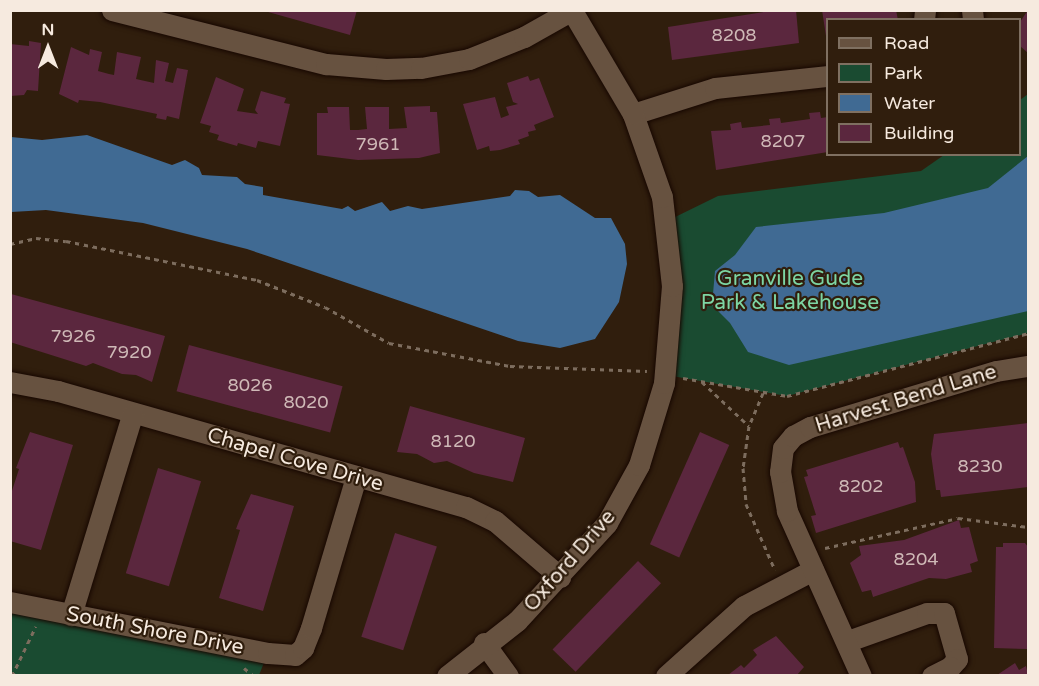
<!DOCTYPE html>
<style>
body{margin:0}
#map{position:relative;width:1039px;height:686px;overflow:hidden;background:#301e0d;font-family:"Varela Round",sans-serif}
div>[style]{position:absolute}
.green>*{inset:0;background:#1a4b31}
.water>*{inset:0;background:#406a93}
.building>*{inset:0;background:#5b273e;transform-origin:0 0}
.path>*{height:3px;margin-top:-1.5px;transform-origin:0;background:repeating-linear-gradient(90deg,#7d6d5e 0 4.5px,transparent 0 9px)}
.roads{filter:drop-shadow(0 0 2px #170700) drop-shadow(0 0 2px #170700)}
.minor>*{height:21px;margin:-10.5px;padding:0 10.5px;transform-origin:10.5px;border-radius:10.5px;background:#675240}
span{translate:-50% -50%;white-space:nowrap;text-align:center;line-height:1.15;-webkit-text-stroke:4.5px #301e0d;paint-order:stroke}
.number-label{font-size:18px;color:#cfb9b7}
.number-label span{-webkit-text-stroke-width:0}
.park-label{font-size:21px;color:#7dd5a3}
.street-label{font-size:21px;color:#f6eadf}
.frame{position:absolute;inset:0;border:12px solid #f6eadf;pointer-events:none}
.legend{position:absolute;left:826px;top:18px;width:195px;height:138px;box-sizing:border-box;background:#301e0d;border:2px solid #7f7061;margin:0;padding:8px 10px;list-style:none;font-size:18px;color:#f6eadf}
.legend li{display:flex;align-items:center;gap:12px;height:30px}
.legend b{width:30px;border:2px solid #7f7061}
.north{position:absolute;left:18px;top:18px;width:60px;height:60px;-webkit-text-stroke:4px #301e0d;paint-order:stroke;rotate:0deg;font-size:16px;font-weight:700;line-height:24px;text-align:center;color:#f6eadf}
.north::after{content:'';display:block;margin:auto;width:21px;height:27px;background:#f6eadf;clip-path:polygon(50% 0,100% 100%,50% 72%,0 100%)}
</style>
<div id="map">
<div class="green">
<i style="clip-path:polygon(1028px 94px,1028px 333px,787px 396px,666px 375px,667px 221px,718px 196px,921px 171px,944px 155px,1020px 154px,1020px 100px)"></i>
<i style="clip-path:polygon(11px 602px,268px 653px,259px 675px,11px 676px)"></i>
</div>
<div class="water">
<i style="clip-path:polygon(87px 135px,172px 165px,185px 160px,199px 168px,202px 175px,237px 177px,245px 184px,263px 187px,263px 195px,342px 209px,348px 206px,355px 211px,382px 202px,390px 211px,408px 206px,422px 209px,510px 196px,515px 190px,529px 191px,538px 197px,560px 195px,595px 218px,611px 218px,625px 244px,627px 264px,619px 302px,595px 339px,560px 348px,518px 341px,247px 249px,143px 223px,46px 210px,11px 212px,11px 137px,42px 140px)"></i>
<i style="clip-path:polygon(1028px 156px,1028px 311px,789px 365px,748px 352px,730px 323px,712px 305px,715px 271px,735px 255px,756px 227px,884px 213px,988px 188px)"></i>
</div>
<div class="building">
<i style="clip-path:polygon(261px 10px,357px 10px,350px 35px)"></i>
<i style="clip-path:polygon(777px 10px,796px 10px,799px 43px,672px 60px,668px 27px)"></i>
<i style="clip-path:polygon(822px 10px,896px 10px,898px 20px,828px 20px,826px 36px)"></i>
<i style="clip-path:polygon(1028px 10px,1028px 53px,1020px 46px,1020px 22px)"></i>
<i style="clip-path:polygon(29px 41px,41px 43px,38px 91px,27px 90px,24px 95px,10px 96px,10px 44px,29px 46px)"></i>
<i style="clip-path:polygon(71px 47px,89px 55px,90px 49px,102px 52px,98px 71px,109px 74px,114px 75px,117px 52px,141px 57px,136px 79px,154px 83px,156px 60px,169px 63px,165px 81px,173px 83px,177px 68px,188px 70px,179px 119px,167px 116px,166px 120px,156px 118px,157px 114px,100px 102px,79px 100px,78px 103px,59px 94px)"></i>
<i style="clip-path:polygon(528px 76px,530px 81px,539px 78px,554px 117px,534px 125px,536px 130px,528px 132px,529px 136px,518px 140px,520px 144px,500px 150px,490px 151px,489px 146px,477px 150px,463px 104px,495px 97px,501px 118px,509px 115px,506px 107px,518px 104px,513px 102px,507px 83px)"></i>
<i style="clip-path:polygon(216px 77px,244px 89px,237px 111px,258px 114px,255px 110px,261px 91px,286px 98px,284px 103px,290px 104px,280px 146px,258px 141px,256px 148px,238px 143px,237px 146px,217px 140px,219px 135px,209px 132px,211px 126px,200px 123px)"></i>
<i style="clip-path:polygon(430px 106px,430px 112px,437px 112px,440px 153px,419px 158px,358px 160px,317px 155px,317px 113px,328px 113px,327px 107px,349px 107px,350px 130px,358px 130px,367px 129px,365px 107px,389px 107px,389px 129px,407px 128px,404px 107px)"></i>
<i style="clip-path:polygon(820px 112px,821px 118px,828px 117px,828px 152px,716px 170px,711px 131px,731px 130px,730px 124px,741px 122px,742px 128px,770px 125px,769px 119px,780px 118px,781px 123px,810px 119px,809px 113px)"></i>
<i style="clip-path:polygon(11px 294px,165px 336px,152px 382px,136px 375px,122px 374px,93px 363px,86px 366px,10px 342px)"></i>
<i style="left:189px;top:345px;width:159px;height:48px;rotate:15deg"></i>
<i style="clip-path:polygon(410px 406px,525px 438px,513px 482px,474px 473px,447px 461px,434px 463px,417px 454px,397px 452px)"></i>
<i style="clip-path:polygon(1028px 423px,1028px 487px,941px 497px,940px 490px,936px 490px,931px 454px,934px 434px)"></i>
<i style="clip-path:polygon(30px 432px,73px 445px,41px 550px,10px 541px,10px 497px,19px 469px,16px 468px)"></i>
<i style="left:700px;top:432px;width:32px;height:123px;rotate:24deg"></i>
<i style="clip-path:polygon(898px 442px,900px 448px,903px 447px,915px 482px,916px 502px,816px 533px,811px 516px,816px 515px,804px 477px,808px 476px,806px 470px)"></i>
<i style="left:158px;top:468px;width:45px;height:110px;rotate:17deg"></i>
<i style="clip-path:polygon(251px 494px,294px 506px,263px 611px,219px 598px,240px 530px,236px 529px,239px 521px)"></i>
<i style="clip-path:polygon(959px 520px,961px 528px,969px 527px,978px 561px,970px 564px,972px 572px,946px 579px,929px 578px,873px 597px,871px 590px,862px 592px,850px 563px,861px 555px,859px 546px,904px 540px)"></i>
<i style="left:395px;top:533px;width:44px;height:109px;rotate:18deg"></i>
<i style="clip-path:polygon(1003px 543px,1025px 543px,1028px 547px,1028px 649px,994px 648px,996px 547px,1003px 547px)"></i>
<i style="left:638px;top:561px;width:32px;height:123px;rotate:44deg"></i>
<i style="clip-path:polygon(776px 636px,804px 667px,797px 675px,728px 675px,741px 665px,744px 668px,757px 655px,753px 650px)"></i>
<i style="clip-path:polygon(1015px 663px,1019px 670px,1026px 666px,1028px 675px,997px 675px)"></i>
</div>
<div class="path">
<i style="left:10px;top:244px;width:27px;rotate:-13deg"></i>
<i style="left:36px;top:238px;width:30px;rotate:6deg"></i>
<i style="left:66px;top:241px;width:195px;rotate:11.5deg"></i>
<i style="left:257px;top:280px;width:73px;rotate:21.7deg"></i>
<i style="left:325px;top:307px;width:73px;rotate:29.4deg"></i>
<i style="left:389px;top:343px;width:123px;rotate:10.8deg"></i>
<i style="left:510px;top:366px;width:137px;rotate:2.1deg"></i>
<i style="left:683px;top:378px;width:106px;rotate:9.8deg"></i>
<i style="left:787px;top:396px;width:249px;rotate:-14.6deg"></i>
<i style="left:702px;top:382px;width:64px;rotate:43.1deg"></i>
<i style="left:763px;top:393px;width:36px;rotate:113deg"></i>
<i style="left:749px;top:426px;width:42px;rotate:98.1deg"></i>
<i style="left:743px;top:468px;width:36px;rotate:85deg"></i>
<i style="left:746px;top:504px;width:72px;rotate:66.3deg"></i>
<i style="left:825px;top:548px;width:136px;rotate:-12.7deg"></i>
<i style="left:958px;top:518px;width:71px;rotate:7.3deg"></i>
<i style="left:244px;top:668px;width:13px;rotate:39deg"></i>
<i style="left:12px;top:676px;width:55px;rotate:-64.4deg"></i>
</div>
<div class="roads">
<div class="minor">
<i style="left:112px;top:10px;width:221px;rotate:14.2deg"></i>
<i style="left:326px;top:64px;width:60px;rotate:4.8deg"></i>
<i style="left:386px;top:69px;width:35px;rotate:-2deg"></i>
<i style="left:421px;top:68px;width:49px;rotate:-10.6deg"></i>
<i style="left:469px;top:59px;width:59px;rotate:-21.8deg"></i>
<i style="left:524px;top:37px;width:55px;rotate:-29.4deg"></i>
<i style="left:972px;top:10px;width:10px;rotate:84deg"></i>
<i style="left:924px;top:20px;width:10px;rotate:-84deg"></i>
<i style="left:633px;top:114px;width:86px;rotate:-17.6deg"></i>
<i style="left:715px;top:88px;width:114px;rotate:-6.1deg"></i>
<i style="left:10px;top:382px;width:49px;rotate:10.6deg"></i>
<i style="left:58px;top:391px;width:424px;rotate:15.9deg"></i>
<i style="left:466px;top:507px;width:32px;rotate:26deg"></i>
<i style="left:495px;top:521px;width:86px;rotate:40.7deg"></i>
<i style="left:10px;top:602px;width:263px;rotate:11.2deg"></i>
<i style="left:268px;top:653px;width:27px;rotate:4deg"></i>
<i style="left:295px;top:655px;width:11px;rotate:-41deg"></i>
<i style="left:303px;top:648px;width:22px;rotate:-68deg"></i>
<i style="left:311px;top:628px;width:158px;rotate:-73.4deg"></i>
<i style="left:71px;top:615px;width:209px;rotate:-73deg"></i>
<i style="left:848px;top:641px;width:84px;rotate:-19.5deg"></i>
<i style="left:927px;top:613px;width:17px"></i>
<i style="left:944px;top:613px;width:48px;rotate:74.2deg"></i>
<i style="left:957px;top:659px;width:11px;rotate:131deg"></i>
<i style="left:950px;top:667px;width:20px;rotate:153deg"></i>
<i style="left:484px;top:643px;width:41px;rotate:54deg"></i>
<i style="left:447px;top:676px;width:89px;rotate:-38.2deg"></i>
<i style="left:517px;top:621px;width:133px;rotate:-47.4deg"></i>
<i style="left:607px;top:523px;width:66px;rotate:-61.1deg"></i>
<i style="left:639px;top:465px;width:86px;rotate:-73deg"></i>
<i style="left:664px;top:383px;width:97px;rotate:-85.3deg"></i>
<i style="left:672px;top:286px;width:90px;rotate:-96.4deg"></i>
<i style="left:662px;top:197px;width:88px;rotate:-109.3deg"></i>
<i style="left:633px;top:114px;width:120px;rotate:-120.6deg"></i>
<i style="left:666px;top:676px;width:105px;rotate:-41.9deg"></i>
<i style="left:744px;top:606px;width:78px;rotate:-27.6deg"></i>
<i style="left:861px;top:676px;width:181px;rotate:-114.2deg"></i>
<i style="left:787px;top:511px;width:40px;rotate:-100deg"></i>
<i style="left:780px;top:472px;width:24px;rotate:-83deg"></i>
<i style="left:783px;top:448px;width:16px;rotate:-50deg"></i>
<i style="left:793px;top:436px;width:19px;rotate:-28deg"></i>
<i style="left:810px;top:427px;width:194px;rotate:-16.8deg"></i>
<i style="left:996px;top:371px;width:32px;rotate:-9deg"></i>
</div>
</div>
<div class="number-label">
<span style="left:734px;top:35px">8208</span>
<span style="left:783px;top:141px">8207</span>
<span style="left:378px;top:144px">7961</span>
<span style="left:73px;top:336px">7926</span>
<span style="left:129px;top:352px">7920</span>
<span style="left:250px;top:385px">8026</span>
<span style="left:306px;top:402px">8020</span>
<span style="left:453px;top:441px">8120</span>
<span style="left:980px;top:466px">8230</span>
<span style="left:861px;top:486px">8202</span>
<span style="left:916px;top:559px">8204</span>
</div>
<div class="park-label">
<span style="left:790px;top:291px">Granville Gude<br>Park &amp; Lakehouse</span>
</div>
<div class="street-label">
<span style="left:906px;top:399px;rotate:-17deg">Harvest Bend Lane</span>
<span style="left:295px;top:460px;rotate:16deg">Chapel Cove Drive</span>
<span style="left:570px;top:561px;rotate:-49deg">Oxford Drive</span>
<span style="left:155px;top:631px;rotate:11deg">South Shore Drive</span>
</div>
<div class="frame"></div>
<ul class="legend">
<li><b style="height:8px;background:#675240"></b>Road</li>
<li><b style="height:16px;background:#1a4b31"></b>Park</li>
<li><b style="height:16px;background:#406a93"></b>Water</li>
<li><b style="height:16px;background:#5b273e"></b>Building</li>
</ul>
<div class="north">N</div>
</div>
